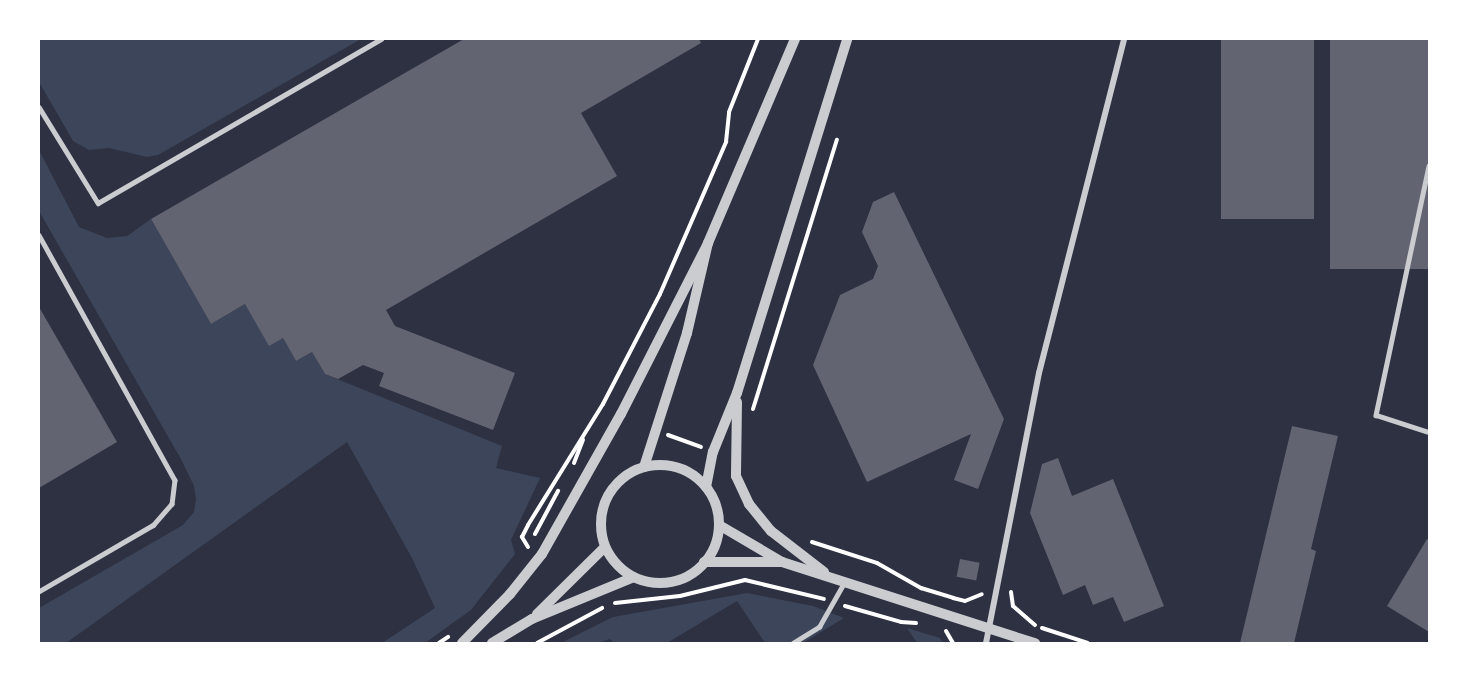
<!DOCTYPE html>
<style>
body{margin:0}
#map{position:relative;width:1468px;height:682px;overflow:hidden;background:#2d3142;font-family:Poppins,sans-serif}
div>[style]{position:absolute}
.green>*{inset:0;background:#3c4559}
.building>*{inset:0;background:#626471;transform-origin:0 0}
.path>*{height:4px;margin:-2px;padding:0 2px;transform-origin:2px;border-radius:2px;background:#fff}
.service>*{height:4.5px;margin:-2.25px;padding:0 2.25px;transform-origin:2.25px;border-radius:2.25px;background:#caccd0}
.minor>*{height:6px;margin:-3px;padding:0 3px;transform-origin:3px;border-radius:3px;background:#caccd0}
.tertiary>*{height:10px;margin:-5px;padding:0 5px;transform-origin:5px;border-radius:5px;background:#caccd0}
.tertiary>.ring{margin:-5px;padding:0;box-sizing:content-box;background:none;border:10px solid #caccd0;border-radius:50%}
span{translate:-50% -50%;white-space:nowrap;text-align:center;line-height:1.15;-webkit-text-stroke:6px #fff;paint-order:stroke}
.frame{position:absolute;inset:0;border:40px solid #fff;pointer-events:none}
</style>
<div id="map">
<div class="green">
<i style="clip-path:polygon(39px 39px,361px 39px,158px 155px,147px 157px,109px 148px,89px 150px,73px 141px,39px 82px)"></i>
<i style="clip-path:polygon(39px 150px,79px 227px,107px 238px,127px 236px,151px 219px,211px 324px,245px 304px,283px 338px,296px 361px,312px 352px,325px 374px,502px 446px,496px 468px,540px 478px,511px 540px,515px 554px,471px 610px,425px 643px,382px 643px,435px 608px,412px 558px,347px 442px,66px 643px,39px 643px,39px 608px,183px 525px,194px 512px,196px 499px,194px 486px,182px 461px,39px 211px)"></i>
<i style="clip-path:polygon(747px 593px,813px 606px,844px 618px,803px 643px,765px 643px,737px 601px,667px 643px,614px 643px,610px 639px,599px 643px,561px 643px,613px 617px)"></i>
<i style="clip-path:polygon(907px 628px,940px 638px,943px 643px,917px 643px)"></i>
</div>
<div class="building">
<i style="clip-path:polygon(464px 39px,699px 39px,701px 43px,581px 113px,617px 176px,386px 310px,395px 326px,515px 373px,493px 430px,379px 386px,384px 373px,363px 365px,338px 379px,325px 374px,312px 352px,296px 361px,283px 338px,269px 346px,245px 304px,211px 324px,151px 219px)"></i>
<i style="left:1221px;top:39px;width:93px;height:180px"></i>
<i style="left:1330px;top:39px;width:99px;height:230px"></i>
<i style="clip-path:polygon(894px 192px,1004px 419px,978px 489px,954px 480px,971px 434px,867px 482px,813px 365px,840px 295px,873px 279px,878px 266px,862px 232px,873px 202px)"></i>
<i style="clip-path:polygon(39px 307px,117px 442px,39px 488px)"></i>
<i style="clip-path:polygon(1292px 426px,1338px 436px,1311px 549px,1316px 551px,1294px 643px,1240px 643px)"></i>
<i style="clip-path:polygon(1058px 458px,1072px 496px,1113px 479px,1164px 606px,1124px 622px,1113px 597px,1093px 605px,1085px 585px,1063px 595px,1030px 513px,1042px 464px)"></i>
<i style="clip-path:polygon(1427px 539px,1429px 540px,1429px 632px,1387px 606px)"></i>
<i style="left:960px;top:559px;width:20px;height:18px;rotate:11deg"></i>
</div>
<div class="path">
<i style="left:753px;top:409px;width:282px;rotate:-72.7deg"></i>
<i style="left:668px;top:435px;width:35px;rotate:20deg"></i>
<i style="left:574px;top:463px;width:25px;rotate:-69deg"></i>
<i style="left:535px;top:534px;width:49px;rotate:-61.9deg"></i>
<i style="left:812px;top:542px;width:68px;rotate:17.9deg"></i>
<i style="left:877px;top:563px;width:51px;rotate:29.6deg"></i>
<i style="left:921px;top:588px;width:34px;rotate:17deg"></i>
<i style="left:953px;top:598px;width:12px;rotate:14deg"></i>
<i style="left:965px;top:601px;width:18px;rotate:-22deg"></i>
<i style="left:528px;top:547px;width:12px;rotate:-121deg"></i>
<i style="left:522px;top:537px;width:13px;rotate:-63deg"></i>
<i style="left:528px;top:525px;width:142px;rotate:-58.2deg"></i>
<i style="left:603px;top:404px;width:124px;rotate:-62.6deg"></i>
<i style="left:660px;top:294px;width:166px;rotate:-66.5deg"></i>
<i style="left:726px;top:142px;width:30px;rotate:-84deg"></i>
<i style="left:729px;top:112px;width:79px;rotate:-68.3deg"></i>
<i style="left:1011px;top:592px;width:14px;rotate:82deg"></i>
<i style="left:1013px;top:606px;width:29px;rotate:41deg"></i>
<i style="left:615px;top:603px;width:65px;rotate:-6.1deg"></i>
<i style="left:680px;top:596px;width:67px;rotate:-13.8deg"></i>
<i style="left:745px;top:580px;width:81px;rotate:13.5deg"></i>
<i style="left:845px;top:606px;width:58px;rotate:15.9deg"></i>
<i style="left:901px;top:622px;width:15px;rotate:4deg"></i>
<i style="left:1042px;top:628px;width:48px;rotate:18.1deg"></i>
<i style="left:946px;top:631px;width:14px;rotate:60deg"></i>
<i style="left:439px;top:643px;width:11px;rotate:-34deg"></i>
<i style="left:537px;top:643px;width:74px;rotate:-28.3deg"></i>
</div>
<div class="service">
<i style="left:39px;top:107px;width:113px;rotate:58.4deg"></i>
<i style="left:98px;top:203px;width:327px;rotate:-30.1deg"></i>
<i style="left:1429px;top:166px;width:255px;rotate:102deg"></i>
<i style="left:1376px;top:415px;width:56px;rotate:17.8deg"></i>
<i style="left:39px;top:235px;width:280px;rotate:61deg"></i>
<i style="left:175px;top:480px;width:24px;rotate:97deg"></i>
<i style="left:172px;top:504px;width:28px;rotate:131deg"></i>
<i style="left:154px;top:525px;width:133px;rotate:149.8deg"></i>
<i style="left:793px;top:643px;width:31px;rotate:-32deg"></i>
<i style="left:819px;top:627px;width:51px;rotate:-60.4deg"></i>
</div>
<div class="minor">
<i style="left:986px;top:643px;width:275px;rotate:-78.9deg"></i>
<i style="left:1039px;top:373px;width:345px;rotate:-75.7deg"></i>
</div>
<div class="tertiary">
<i style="left:737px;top:402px;width:74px;rotate:90.8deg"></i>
<i style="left:736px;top:476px;width:31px;rotate:65deg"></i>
<i style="left:749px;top:504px;width:35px;rotate:51deg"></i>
<i style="left:771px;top:531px;width:67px;rotate:37.7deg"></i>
<i class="ring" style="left:601px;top:465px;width:108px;height:108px"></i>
<i style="left:644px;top:467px;width:141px;rotate:-72.2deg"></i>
<i style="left:687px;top:333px;width:92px;rotate:-76.9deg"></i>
<i style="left:708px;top:243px;width:222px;rotate:-66.9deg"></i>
<i style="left:706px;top:487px;width:36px;rotate:-79deg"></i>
<i style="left:713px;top:452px;width:64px;rotate:-67.9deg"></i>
<i style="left:737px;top:393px;width:371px;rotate:-72.7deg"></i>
<i style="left:719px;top:525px;width:73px;rotate:30.4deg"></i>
<i style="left:782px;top:562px;width:266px;rotate:17.8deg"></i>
<i style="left:704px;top:562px;width:78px"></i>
<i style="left:537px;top:614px;width:95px;rotate:-44.6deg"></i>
<i style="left:462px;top:643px;width:69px;rotate:-45.6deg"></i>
<i style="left:510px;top:594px;width:51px;rotate:-51.3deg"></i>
<i style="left:542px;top:554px;width:161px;rotate:-60.6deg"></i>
<i style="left:621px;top:414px;width:192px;rotate:-63deg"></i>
<i style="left:492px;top:643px;width:47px;rotate:-31deg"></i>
<i style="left:532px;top:619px;width:110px;rotate:-22.4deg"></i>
</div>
<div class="frame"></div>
</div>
